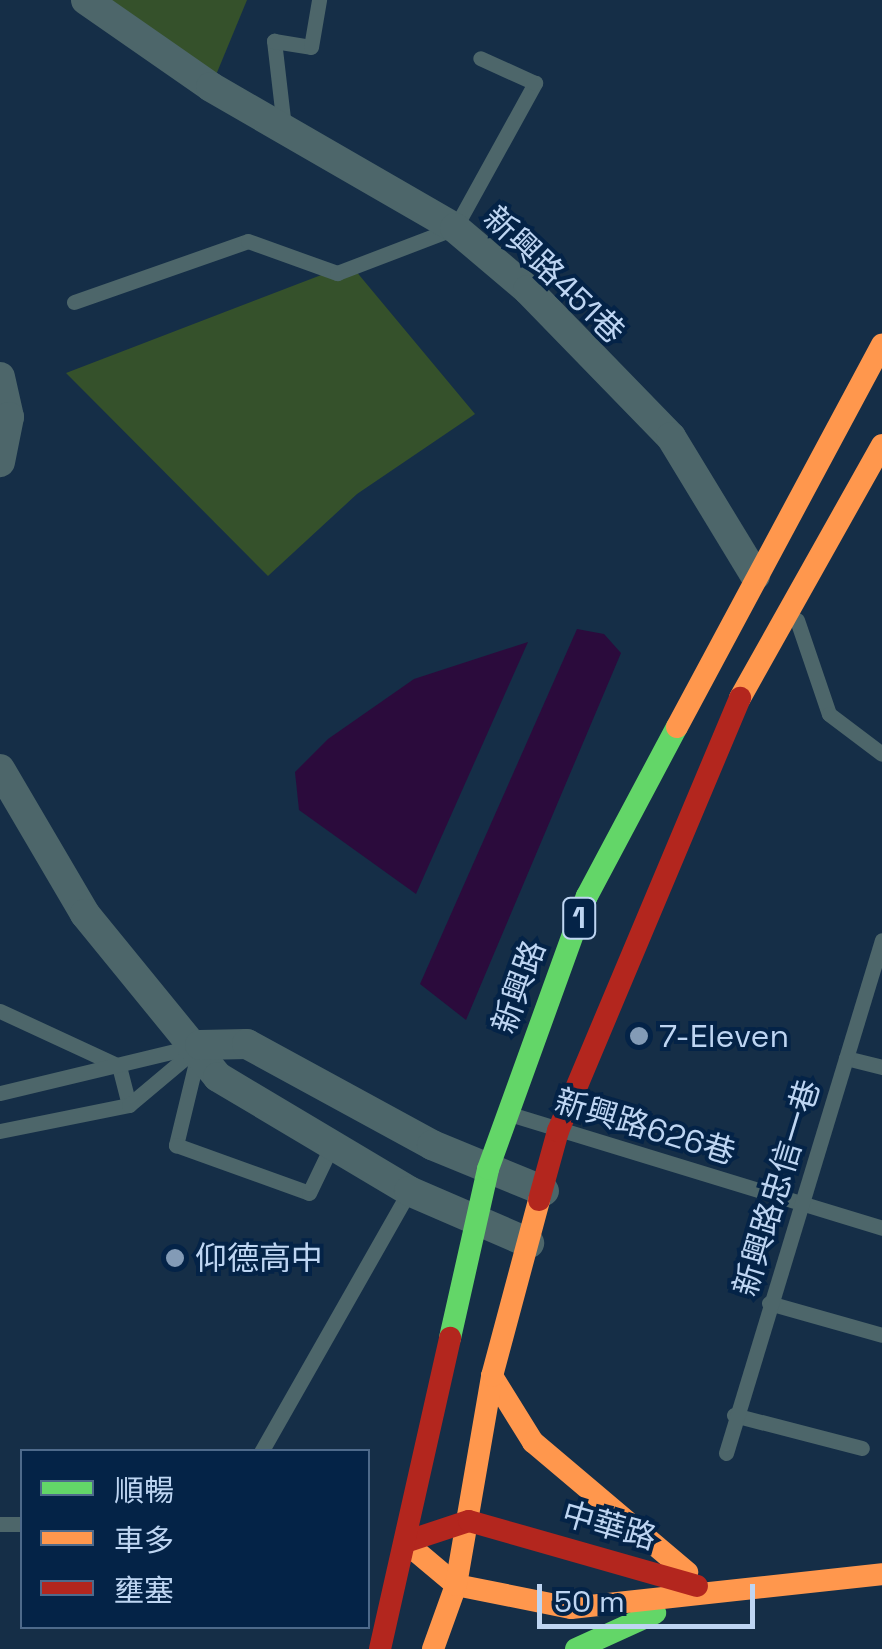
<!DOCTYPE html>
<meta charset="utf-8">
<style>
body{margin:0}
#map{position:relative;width:882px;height:1649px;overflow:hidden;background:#152e47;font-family:"Space Grotesk","Noto Sans TC",sans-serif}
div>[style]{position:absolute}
.green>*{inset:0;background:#35512b}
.water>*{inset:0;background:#2b0b3c}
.lane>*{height:15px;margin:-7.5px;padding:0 7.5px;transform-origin:7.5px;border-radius:7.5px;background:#4d666a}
.street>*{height:30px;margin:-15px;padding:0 15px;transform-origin:15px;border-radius:15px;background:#4d666a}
.fast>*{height:22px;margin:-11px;padding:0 11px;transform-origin:11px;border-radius:11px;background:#63d668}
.slow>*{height:22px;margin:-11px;padding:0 11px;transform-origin:11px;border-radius:11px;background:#ff974d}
.jam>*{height:22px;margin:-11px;padding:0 11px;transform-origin:11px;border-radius:11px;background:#b3261e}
.dots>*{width:28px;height:28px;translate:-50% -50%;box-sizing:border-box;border:5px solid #042347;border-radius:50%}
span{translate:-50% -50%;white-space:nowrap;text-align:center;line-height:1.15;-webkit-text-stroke:8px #042347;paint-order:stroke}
.shield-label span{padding:2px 8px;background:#042347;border:2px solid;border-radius:8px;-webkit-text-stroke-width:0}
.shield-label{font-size:30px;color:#bed5f2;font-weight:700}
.street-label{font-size:32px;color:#bed5f2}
.poi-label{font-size:32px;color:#bed5f2}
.left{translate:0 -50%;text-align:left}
.legend{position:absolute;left:20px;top:1449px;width:350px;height:180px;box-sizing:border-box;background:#042347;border:2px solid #4e6a8b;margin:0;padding:12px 18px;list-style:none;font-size:30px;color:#bed5f2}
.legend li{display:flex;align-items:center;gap:20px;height:50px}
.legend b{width:50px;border:2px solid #4e6a8b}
.scale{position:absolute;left:537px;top:1584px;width:218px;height:45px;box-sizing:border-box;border:5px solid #bed5f2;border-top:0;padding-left:12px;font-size:30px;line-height:35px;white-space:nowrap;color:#bed5f2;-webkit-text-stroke:8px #042347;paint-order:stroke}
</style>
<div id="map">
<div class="green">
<i style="clip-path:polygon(86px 0,247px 0,211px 87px)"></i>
<i style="clip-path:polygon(350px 264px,475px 414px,357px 494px,268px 576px,66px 373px)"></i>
</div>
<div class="water">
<i style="clip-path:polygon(577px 629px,604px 634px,621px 653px,466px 1020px,420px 984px)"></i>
<i style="clip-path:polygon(528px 642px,416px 894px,299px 810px,295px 772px,328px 739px,414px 679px)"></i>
</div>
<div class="lane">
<i style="left:284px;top:127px;width:87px;rotate:-96.6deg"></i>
<i style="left:274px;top:41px;width:37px;rotate:9deg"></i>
<i style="left:311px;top:47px;width:48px;rotate:-80.3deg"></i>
<i style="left:74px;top:302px;width:184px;rotate:-19.3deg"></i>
<i style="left:248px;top:241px;width:95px;rotate:19.8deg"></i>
<i style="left:337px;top:273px;width:126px;rotate:-20.9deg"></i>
<i style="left:455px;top:228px;width:166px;rotate:-61.1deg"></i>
<i style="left:535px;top:83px;width:60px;rotate:-155.6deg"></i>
<i style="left:797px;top:620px;width:99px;rotate:71.2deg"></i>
<i style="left:829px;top:714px;width:66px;rotate:37deg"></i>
<i style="left:0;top:1011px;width:131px;rotate:24.8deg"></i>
<i style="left:119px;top:1066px;width:40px;rotate:75.6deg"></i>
<i style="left:198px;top:1054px;width:94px;rotate:103.6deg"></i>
<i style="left:176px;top:1145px;width:141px;rotate:19.8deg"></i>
<i style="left:309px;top:1193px;width:53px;rotate:-64.4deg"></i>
<i style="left:846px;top:1058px;width:37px;rotate:14deg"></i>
<i style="left:0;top:1093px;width:202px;rotate:-13.5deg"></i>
<i style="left:513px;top:1115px;width:386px;rotate:17deg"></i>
<i style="left:0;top:1131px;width:132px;rotate:-11.4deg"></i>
<i style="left:129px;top:1105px;width:89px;rotate:-40deg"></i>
<i style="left:769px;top:1303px;width:117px;rotate:15.8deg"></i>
<i style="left:734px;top:1415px;width:132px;rotate:14.5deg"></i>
<i style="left:261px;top:1452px;width:300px;rotate:-60.4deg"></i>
<i style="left:726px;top:1453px;width:536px;rotate:-73.09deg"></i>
<i style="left:0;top:1524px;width:22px"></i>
</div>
<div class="street">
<i style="left:86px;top:0;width:152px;rotate:34.8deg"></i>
<i style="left:211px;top:87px;width:282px;rotate:30deg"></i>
<i style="left:455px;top:228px;width:96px;rotate:40.3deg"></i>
<i style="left:528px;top:290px;width:205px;rotate:45.8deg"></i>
<i style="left:671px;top:437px;width:162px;rotate:58.7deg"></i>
<i style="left:0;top:377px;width:41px;rotate:77.3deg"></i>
<i style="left:9px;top:417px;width:46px;rotate:101.3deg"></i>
<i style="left:0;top:769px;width:168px;rotate:59.6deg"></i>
<i style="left:85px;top:914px;width:210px;rotate:50.8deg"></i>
<i style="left:218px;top:1077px;width:222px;rotate:30.8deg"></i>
<i style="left:409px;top:1191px;width:131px;rotate:23.4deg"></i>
<i style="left:200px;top:1045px;width:47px;rotate:-1.2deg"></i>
<i style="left:247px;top:1044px;width:211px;rotate:28.6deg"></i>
<i style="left:432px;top:1145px;width:121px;rotate:22.3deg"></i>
</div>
<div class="fast">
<i style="left:450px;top:1338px;width:173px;rotate:-77.3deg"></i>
<i style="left:488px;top:1169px;width:290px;rotate:-70.1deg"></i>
<i style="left:587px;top:896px;width:191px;rotate:-62deg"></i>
<i style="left:576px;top:1649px;width:87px;rotate:-24.5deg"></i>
</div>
<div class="slow">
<i style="left:740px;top:698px;width:290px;rotate:-60.7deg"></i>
<i style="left:677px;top:727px;width:434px;rotate:-61.8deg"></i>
<i style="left:492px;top:1376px;width:78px;rotate:58.2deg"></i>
<i style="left:533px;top:1442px;width:202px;rotate:40.2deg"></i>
<i style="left:405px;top:1542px;width:67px;rotate:40.1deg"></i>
<i style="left:456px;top:1585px;width:117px;rotate:11.3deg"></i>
<i style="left:571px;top:1608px;width:313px;rotate:-6.2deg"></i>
<i style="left:433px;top:1649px;width:68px;rotate:-70.2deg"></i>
<i style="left:456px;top:1585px;width:212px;rotate:-80.2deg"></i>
<i style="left:492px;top:1376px;width:182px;rotate:-75deg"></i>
</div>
<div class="jam">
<i style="left:539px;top:1200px;width:72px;rotate:-74.6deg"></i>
<i style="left:558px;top:1131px;width:470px;rotate:-67.2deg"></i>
<i style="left:405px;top:1542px;width:67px;rotate:-18.2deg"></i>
<i style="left:469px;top:1521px;width:237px;rotate:15.9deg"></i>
<i style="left:380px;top:1649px;width:319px;rotate:-77.3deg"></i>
</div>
<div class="dots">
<i style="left:639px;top:1036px;background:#839bb6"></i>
<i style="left:175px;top:1258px;background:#839bb6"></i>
</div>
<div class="shield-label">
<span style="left:579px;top:918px">1</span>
</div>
<div class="street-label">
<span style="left:554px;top:275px;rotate:44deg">新興路451巷</span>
<span style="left:519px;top:987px;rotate:-70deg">新興路</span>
<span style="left:645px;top:1127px;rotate:17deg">新興路626巷</span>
<span style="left:777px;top:1188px;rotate:-73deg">新興路忠信一巷</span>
<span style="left:609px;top:1526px;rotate:16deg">中華路</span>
</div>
<div class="poi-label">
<span class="left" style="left:659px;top:1036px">7-Eleven</span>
<span class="left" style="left:195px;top:1258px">仰德高中</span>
</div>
<ul class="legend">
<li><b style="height:12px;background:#63d668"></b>順暢</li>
<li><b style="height:12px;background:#ff974d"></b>車多</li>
<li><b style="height:12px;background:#b3261e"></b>壅塞</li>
</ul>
<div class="scale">50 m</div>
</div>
